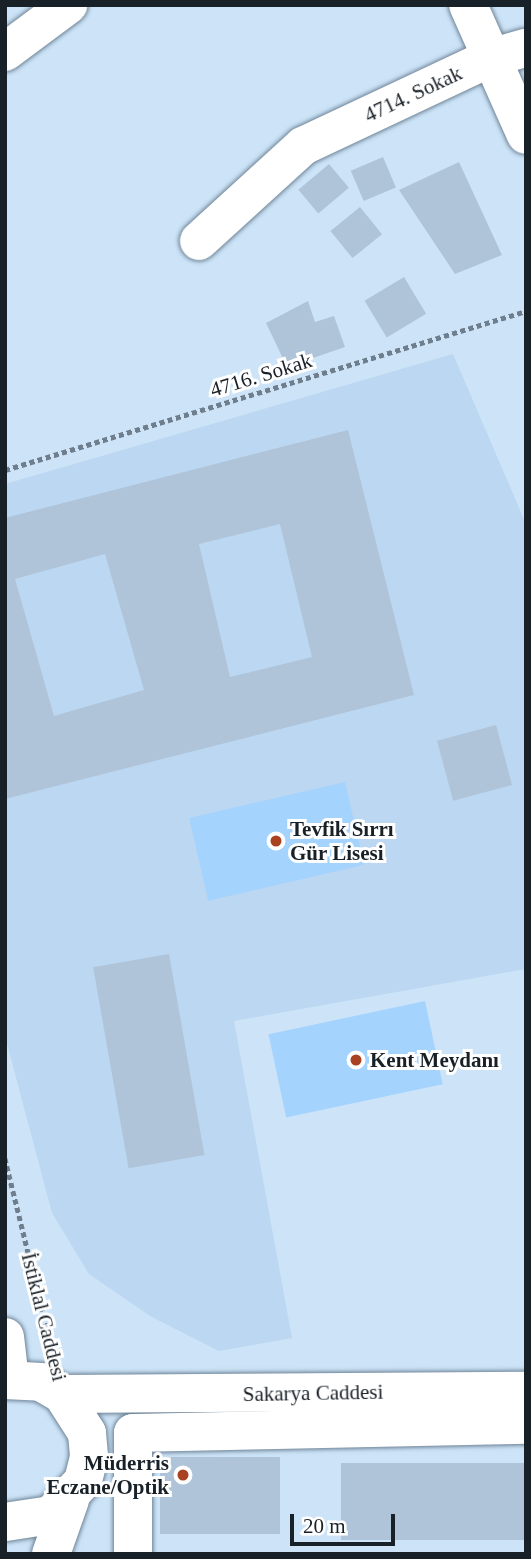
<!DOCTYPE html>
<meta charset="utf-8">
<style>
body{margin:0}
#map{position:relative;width:531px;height:1559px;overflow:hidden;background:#cde4f8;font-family:Georgia,serif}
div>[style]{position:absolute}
.built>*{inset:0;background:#bcd7f1}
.green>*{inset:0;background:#a4d3fe;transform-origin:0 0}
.building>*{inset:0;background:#afc4d9;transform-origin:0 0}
.path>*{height:4.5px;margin-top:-2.25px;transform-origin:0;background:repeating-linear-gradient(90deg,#6f7e8c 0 5px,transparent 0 8.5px)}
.roads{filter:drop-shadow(0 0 2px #6f8497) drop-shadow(0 0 2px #6f8497)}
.minor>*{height:38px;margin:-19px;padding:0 19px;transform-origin:19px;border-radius:19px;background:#fff}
.major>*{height:38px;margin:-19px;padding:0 19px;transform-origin:19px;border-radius:19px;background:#fff}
.dots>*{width:19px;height:19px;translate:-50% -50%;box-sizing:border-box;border:4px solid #fff;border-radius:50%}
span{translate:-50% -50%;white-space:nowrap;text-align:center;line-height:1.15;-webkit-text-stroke:6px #fff;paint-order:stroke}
.street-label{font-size:21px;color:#192128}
.poi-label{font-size:21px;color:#192128;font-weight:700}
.left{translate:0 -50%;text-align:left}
.right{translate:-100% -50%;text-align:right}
.frame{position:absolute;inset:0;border:7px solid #192128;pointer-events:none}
.scale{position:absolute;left:290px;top:1514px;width:105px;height:32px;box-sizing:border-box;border:4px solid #192128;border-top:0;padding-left:9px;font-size:21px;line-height:24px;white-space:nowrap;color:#192128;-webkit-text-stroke:5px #fff;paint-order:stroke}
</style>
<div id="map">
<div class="built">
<i style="clip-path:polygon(453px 354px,526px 524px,526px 969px,234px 1021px,292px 1338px,219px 1351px,150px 1316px,89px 1274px,52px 1213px,5px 1036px,5px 484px)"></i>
</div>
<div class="green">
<i style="left:345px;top:782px;width:85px;height:160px;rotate:77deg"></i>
<i style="left:425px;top:1001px;width:85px;height:160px;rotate:78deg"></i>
</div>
<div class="building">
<i style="left:383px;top:157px;width:33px;height:35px;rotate:67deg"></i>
<i style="clip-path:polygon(459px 162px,502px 255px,455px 274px,399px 190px)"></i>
<i style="left:329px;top:164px;width:31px;height:40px;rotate:50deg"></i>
<i style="left:360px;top:207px;width:35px;height:38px;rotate:51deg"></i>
<i style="left:404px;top:277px;width:43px;height:46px;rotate:59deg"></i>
<i style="clip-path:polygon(308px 301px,315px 322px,334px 316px,345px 347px,287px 367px,266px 323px)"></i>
<i style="clip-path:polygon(evenodd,348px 430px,414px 695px,5px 799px,5px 518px,348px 430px,280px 524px,312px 657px,230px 677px,199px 544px,280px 524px,348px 430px,105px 554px,144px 690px,54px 716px,15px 579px,105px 554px)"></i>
<i style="left:496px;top:725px;width:62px;height:61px;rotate:75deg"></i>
<i style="left:169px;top:954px;width:204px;height:77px;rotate:80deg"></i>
<i style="left:160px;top:1457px;width:120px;height:77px"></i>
<i style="left:526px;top:1463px;width:77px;height:185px;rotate:90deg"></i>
</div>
<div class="path">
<i style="left:5px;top:470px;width:545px;rotate:-16.97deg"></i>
<i style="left:5px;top:1158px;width:197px;rotate:76.2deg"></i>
</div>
<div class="roads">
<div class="minor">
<i style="left:468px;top:5px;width:142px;rotate:66deg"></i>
<i style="left:5px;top:52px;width:79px;rotate:-36.7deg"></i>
<i style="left:199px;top:241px;width:141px;rotate:-42.4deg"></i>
<i style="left:303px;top:146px;width:207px;rotate:-25.2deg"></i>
<i style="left:490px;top:58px;width:37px;rotate:-16deg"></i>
<i style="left:62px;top:1394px;width:464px;rotate:-0.4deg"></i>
<i style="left:133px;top:1433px;width:393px;rotate:-1.2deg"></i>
<i style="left:133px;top:1554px;width:121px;rotate:-90deg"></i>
</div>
<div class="major">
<i style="left:5px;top:1337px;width:43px;rotate:83.4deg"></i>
<i style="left:5px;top:1380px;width:36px;rotate:3deg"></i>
<i style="left:41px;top:1382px;width:24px;rotate:30deg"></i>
<i style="left:62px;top:1394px;width:46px;rotate:57.3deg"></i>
<i style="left:87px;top:1433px;width:24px;rotate:85deg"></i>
<i style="left:89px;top:1457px;width:25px;rotate:104deg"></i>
<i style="left:83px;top:1481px;width:47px;rotate:133.3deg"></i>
<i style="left:51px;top:1515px;width:47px;rotate:171.3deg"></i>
<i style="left:51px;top:1554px;width:57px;rotate:-70.6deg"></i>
</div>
</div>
<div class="dots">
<i style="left:276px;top:841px;background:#a94123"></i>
<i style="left:356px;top:1060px;background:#a94123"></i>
<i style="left:183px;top:1475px;background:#a94123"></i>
</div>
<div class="street-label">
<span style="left:413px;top:94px;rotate:-25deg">4714. Sokak</span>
<span style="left:261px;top:375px;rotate:-17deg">4716. Sokak</span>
<span style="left:44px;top:1317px;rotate:76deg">İstiklal Caddesi</span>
<span style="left:313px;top:1393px;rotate:-1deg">Sakarya Caddesi</span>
</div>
<div class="poi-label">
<span class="left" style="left:290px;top:841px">Tevfik Sırrı<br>Gür Lisesi</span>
<span class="left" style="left:370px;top:1060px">Kent Meydanı</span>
<span class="right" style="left:169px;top:1475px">Müderris<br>Eczane/Optik</span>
</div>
<div class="frame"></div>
<div class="scale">20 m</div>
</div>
